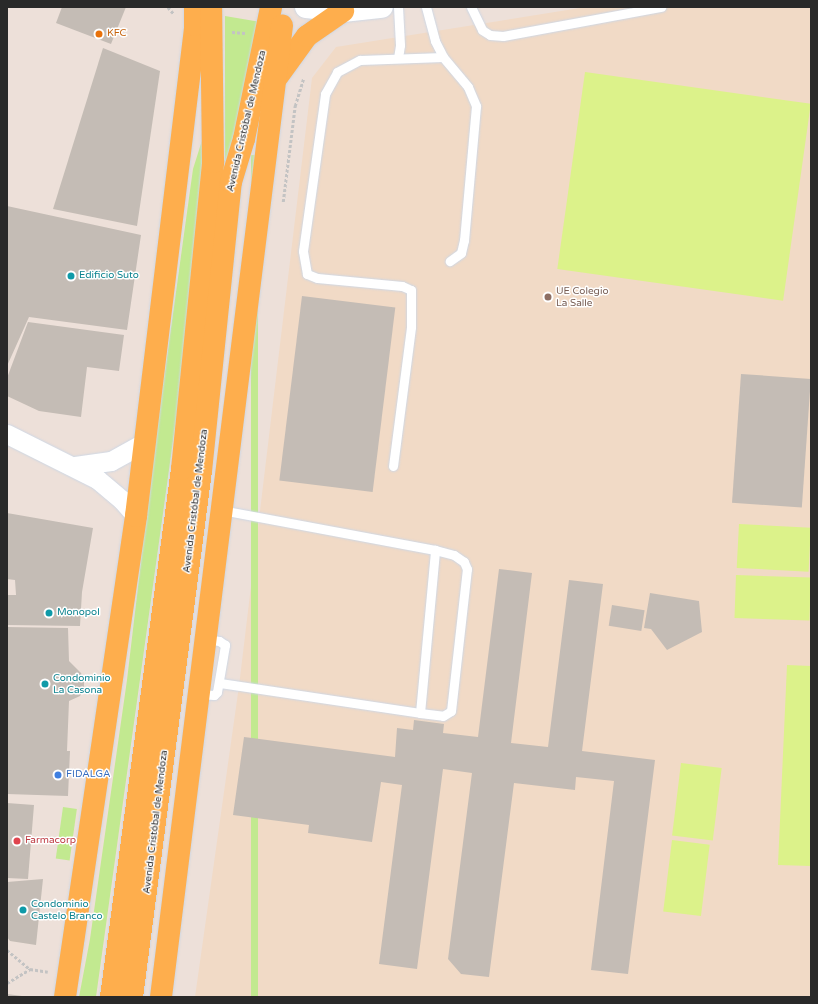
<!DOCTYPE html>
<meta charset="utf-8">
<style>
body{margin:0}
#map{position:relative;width:818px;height:1004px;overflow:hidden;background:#ede0d9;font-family:"Varela Round",sans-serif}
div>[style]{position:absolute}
.education>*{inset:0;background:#f1dac6}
.green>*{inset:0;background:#c2e990;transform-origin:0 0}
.pitch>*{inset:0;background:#dcf28a;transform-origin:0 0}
.building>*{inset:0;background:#c4bcb5;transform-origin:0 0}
.path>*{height:2.5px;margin-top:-1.25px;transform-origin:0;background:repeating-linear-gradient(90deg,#c3c3c3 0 3px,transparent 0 5px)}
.roads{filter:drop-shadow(0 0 1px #ced7e4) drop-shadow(0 0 1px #ced7e4)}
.service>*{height:9px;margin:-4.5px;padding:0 4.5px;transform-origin:4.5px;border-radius:4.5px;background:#fff}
.minor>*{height:19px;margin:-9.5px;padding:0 9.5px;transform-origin:9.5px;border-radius:9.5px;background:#fff}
.secondary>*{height:22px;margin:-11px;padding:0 11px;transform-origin:11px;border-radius:11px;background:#fff}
.primary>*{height:22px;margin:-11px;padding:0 11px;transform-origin:11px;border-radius:11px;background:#feae4d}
.dots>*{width:11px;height:11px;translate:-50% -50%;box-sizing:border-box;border:2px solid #fff;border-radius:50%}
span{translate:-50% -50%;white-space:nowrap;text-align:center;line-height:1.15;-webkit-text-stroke:3px #fff;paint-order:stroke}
.food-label{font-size:10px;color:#c56008}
.left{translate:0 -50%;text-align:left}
.street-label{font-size:10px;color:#292929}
.culture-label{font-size:10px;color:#0d838f}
.education-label{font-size:10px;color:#785e54}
.shop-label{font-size:10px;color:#366cbe}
.health-label{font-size:10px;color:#be3a42}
.frame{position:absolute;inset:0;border:8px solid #292929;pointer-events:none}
</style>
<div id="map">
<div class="education">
<i style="clip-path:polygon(586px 7px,811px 7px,811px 997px,195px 997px,239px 686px,312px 78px,336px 47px)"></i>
</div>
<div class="green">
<i style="clip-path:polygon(225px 16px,261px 22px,225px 182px)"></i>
<i style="clip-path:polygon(205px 131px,197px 268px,96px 997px,79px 997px,90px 939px,127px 680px,154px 451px,193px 169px)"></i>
<i style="left:251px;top:155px;width:7px;height:849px"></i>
<i style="left:63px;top:807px;width:14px;height:52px;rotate:8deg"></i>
</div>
<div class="pitch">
<i style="left:585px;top:72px;width:228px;height:199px;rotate:8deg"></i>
<i style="left:739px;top:524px;width:72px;height:44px;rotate:3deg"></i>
<i style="left:736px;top:575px;width:75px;height:43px;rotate:2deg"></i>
<i style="clip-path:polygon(787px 665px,811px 666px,811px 866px,778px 865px)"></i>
<i style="left:681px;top:763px;width:41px;height:73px;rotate:7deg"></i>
<i style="left:672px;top:840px;width:38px;height:72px;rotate:7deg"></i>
</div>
<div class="building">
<i style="clip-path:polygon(62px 7px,126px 7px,111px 44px,56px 23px)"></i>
<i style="clip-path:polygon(103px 48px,160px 71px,137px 226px,53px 209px)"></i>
<i style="clip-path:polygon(7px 206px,141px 235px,127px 330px,29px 317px,7px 366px)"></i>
<i style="left:302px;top:296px;width:94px;height:186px;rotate:7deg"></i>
<i style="clip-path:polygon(28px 322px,124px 335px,119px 371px,87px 367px,81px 417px,39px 411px,7px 396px,7px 378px)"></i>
<i style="left:741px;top:374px;width:70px;height:129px;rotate:4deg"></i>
<i style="clip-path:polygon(7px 513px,93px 528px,82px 592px,80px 626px,7px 625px,7px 595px,16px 595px,15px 580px,7px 579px)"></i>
<i style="clip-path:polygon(499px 569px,532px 573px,511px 743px,548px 747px,569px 580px,603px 584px,582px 751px,655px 760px,628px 974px,591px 970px,614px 781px,576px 777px,575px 790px,514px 783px,489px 977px,461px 974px,448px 959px,472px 773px,443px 769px,417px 969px,379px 964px,402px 785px,381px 782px,372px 842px,308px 833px,309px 825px,233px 815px,244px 737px,395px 757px,397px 728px,413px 730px,414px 720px,444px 724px,443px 733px,478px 737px)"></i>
<i style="clip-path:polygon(650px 593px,699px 601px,702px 632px,667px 650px,651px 629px,644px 628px)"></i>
<i style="left:612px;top:605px;width:33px;height:21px;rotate:9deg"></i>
<i style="clip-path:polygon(7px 627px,68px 628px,69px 661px,81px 673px,84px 680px,84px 689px,80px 696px,69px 701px,67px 751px,70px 751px,68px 796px,7px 794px)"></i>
<i style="clip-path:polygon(7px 803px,34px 805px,28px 879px,7px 878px)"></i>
<i style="clip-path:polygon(43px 879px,36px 945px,10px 941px,7px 937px,7px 882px)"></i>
<i style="clip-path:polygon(7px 994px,22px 996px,22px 997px,7px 997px)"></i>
</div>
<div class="path">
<i style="left:168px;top:7px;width:9px;rotate:49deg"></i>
<i style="left:232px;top:32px;width:13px;rotate:4deg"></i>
<i style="left:283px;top:202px;width:97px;rotate:-82.9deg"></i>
<i style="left:295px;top:106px;width:28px;rotate:-73deg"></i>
<i style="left:7px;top:950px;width:30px;rotate:40deg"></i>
<i style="left:30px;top:969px;width:18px;rotate:9deg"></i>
<i style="left:7px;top:983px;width:27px;rotate:-31deg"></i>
</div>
<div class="roads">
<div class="service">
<i style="left:426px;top:7px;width:35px;rotate:75deg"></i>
<i style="left:435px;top:41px;width:18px;rotate:63deg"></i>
<i style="left:443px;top:57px;width:39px;rotate:50deg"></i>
<i style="left:468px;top:87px;width:21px;rotate:67deg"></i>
<i style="left:476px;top:106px;width:135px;rotate:95.1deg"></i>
<i style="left:464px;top:240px;width:13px;rotate:103deg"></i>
<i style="left:461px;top:253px;width:14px;rotate:144deg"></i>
<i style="left:471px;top:7px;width:25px;rotate:64deg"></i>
<i style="left:482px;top:30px;width:9px;rotate:32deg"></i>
<i style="left:490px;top:35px;width:13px;rotate:4deg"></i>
<i style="left:503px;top:36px;width:161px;rotate:-10.4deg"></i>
<i style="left:398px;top:58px;width:13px;rotate:-81deg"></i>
<i style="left:400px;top:45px;width:38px;rotate:-93deg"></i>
<i style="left:393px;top:466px;width:140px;rotate:-82.6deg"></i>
<i style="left:411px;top:327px;width:37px;rotate:-90deg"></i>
<i style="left:411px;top:290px;width:10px;rotate:-156deg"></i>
<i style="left:402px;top:286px;width:85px;rotate:-174.6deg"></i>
<i style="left:317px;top:278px;width:11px;rotate:-158deg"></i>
<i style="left:307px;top:274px;width:23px;rotate:-100deg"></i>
<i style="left:303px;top:251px;width:159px;rotate:-82deg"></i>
<i style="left:325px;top:94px;width:25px;rotate:-61deg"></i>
<i style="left:337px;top:72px;width:26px;rotate:-28deg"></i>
<i style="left:360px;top:60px;width:83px;rotate:-2.1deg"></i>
<i style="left:220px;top:683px;width:202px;rotate:8.5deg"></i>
<i style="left:420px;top:713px;width:164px;rotate:-84.7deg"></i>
<i style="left:435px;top:550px;width:217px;rotate:-169.4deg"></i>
<i style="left:199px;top:694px;width:15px;rotate:4deg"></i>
<i style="left:214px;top:695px;width:4px;rotate:-45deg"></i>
<i style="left:217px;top:692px;width:48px;rotate:-80.3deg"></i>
<i style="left:225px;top:645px;width:7px;rotate:-146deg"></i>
<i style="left:219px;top:641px;width:13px;rotate:-171deg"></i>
<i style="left:420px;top:713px;width:23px;rotate:7deg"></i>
<i style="left:443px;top:716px;width:9px;rotate:-32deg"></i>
<i style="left:451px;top:711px;width:143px;rotate:-83.6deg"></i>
<i style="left:467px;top:569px;width:8px;rotate:-113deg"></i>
<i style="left:464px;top:562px;width:12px;rotate:-145deg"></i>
<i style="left:454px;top:555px;width:20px;rotate:-165deg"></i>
</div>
<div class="minor">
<i style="left:7px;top:434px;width:101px;rotate:26.6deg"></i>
<i style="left:97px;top:479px;width:33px;rotate:40deg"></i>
<i style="left:122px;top:500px;width:21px;rotate:49deg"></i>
<i style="left:75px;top:466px;width:36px;rotate:-8deg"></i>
<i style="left:111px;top:461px;width:38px;rotate:-29deg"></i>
</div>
<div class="secondary">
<i style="left:306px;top:7px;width:37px;rotate:6deg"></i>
<i style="left:343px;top:11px;width:39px;rotate:-6deg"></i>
</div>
<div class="primary">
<i style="left:278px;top:76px;width:49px;rotate:-54.1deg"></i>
<i style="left:307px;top:36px;width:44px;rotate:-34.8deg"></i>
<i style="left:65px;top:997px;width:486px;rotate:-81.6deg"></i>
<i style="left:136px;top:516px;width:495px;rotate:-83.1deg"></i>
<i style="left:195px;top:25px;width:18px;rotate:-90deg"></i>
<i style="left:111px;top:997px;width:533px;rotate:-82.34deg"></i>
<i style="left:182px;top:469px;width:309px;rotate:-84.2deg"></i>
<i style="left:213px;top:162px;width:155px;rotate:-90.7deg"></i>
<i style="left:132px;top:997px;width:531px;rotate:-82.53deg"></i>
<i style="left:201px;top:471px;width:291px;rotate:-84.1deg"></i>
<i style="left:231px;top:182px;width:45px;rotate:-73.2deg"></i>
<i style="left:244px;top:139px;width:135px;rotate:-78.4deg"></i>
<i style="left:161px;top:997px;width:979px;rotate:-82.9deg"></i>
</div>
</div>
<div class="dots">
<i style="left:99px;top:34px;background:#e8710a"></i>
<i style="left:71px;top:276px;background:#0f9aa8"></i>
<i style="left:548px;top:297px;background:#8d6e63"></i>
<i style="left:49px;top:613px;background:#0f9aa8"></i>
<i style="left:45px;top:684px;background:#0f9aa8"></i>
<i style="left:58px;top:775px;background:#3f7fe0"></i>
<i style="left:17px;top:841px;background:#e0444e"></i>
<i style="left:23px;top:910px;background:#0f9aa8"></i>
</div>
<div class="food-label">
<span class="left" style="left:107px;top:34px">KFC</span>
</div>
<div class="street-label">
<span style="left:247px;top:121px;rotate:-77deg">Avenida Cristóbal de Mendoza</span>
<span style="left:196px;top:501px;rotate:-83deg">Avenida Cristóbal de Mendoza</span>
<span style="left:156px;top:822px;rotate:-83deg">Avenida Cristóbal de Mendoza</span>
</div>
<div class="culture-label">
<span class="left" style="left:79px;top:276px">Edificio Suto</span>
<span class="left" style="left:57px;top:613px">Monopol</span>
<span class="left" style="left:53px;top:684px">Condominio<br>La Casona</span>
<span class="left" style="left:31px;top:910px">Condominio<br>Castelo Branco</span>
</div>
<div class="education-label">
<span class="left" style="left:556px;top:297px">UE Colegio<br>La Salle</span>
</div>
<div class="shop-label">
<span class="left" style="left:66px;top:775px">FIDALGA</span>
</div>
<div class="health-label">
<span class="left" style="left:25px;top:841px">Farmacorp</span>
</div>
<div class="frame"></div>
</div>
